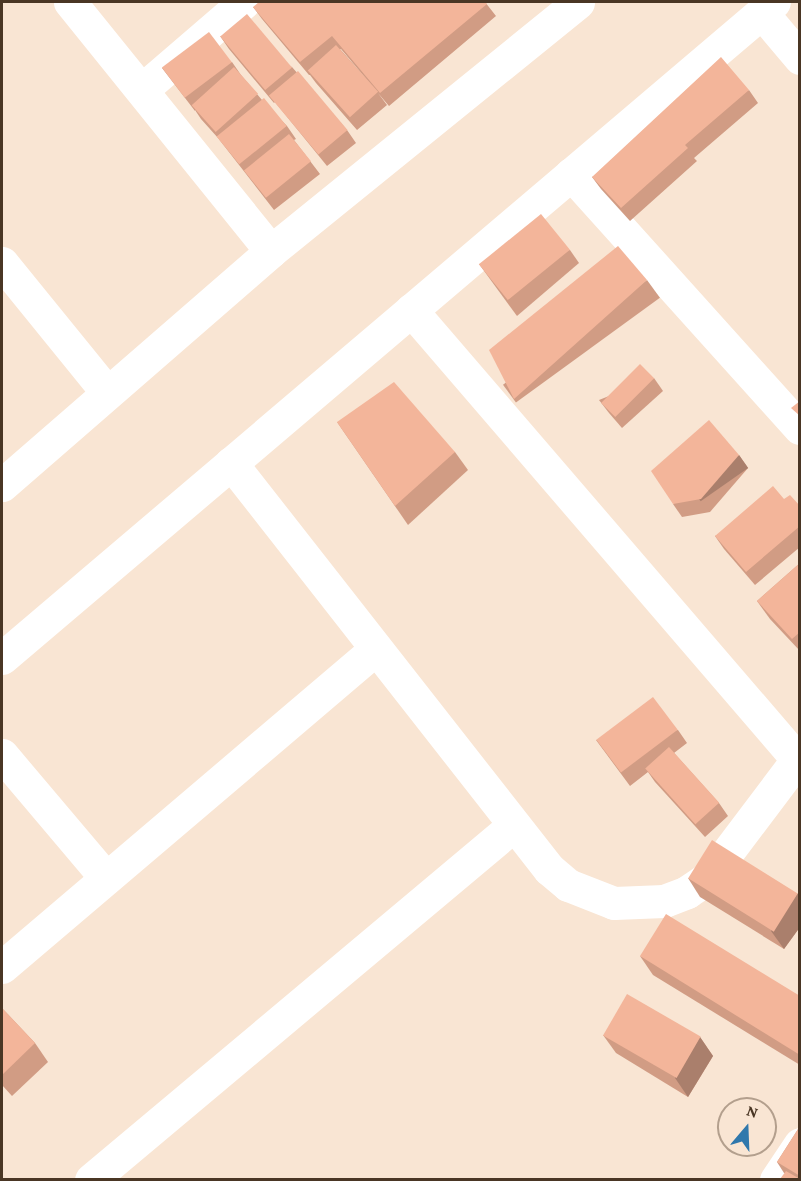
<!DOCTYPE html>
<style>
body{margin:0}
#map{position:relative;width:801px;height:1181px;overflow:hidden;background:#f9e5d3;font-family:"Crimson Pro",serif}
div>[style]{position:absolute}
.street>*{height:33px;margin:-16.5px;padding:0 16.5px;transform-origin:16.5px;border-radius:16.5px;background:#fff}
.wall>*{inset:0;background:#d19c84;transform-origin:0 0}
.shaded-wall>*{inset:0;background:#aa7f6c;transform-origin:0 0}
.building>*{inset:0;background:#f3b59a;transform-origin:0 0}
span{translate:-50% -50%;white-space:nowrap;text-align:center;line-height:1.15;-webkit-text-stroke:4.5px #f9e5d3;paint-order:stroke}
.frame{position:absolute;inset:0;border:3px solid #4a3624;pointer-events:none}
.north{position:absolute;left:717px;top:1097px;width:60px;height:60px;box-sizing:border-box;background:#f9e5d3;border:2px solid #b39f8d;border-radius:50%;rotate:19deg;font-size:16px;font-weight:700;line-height:24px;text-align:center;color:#4a3624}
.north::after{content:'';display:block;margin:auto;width:21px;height:27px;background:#3078ac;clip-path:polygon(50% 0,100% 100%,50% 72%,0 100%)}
</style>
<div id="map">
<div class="street">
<i style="left:70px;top:2px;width:320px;rotate:51.1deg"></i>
<i style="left:762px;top:13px;width:59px;rotate:49.8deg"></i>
<i style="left:144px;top:88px;width:132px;rotate:-40.7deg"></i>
<i style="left:571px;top:174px;width:342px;rotate:48deg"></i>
<i style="left:2px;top:263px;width:166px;rotate:50.9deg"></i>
<i style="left:411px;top:310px;width:592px;rotate:49.31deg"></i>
<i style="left:231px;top:463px;width:516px;rotate:51.93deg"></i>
<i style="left:549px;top:869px;width:25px;rotate:40deg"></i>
<i style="left:568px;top:885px;width:49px;rotate:21.4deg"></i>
<i style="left:614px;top:903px;width:50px;rotate:-2.3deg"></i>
<i style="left:664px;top:901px;width:25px;rotate:-21deg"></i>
<i style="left:687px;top:892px;width:25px;rotate:-34deg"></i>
<i style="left:708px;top:878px;width:153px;rotate:-53deg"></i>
<i style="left:2px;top:485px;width:357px;rotate:-41deg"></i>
<i style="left:271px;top:251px;width:395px;rotate:-39deg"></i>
<i style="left:2px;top:658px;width:1013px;rotate:-40.36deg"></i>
<i style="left:2px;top:755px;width:161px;rotate:49.8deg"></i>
<i style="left:2px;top:967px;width:491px;rotate:-40.4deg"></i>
<i style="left:91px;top:1180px;width:552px;rotate:-40deg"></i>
<i style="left:776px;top:1180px;width:43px;rotate:-56.3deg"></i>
</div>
<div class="wall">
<i style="clip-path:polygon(evenodd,485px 2px,496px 16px,389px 106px,378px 93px,387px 105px,357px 130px,316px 83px,310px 75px,309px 75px,262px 19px,253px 7px,485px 2px,340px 49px,341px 49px,373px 87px,340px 49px)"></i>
<i style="clip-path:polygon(220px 36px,292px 67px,347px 130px,356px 143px,327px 166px,275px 102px,274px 103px,229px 49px)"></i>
<i style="clip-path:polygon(232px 62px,241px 75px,262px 100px,287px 126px,296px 139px,294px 140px,320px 174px,274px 210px,218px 138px,201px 119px,195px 110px,195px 111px,162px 68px)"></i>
<i style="clip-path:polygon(749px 90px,758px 103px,694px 158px,697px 161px,630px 221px,601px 189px,592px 177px)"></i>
<i style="clip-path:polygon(570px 250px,579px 263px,517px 316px,479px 264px)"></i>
<i style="left:647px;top:280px;width:22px;height:178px;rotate:54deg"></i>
<i style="clip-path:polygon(654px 378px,663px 391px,622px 428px,609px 413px,599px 400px)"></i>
<i style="clip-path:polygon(337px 422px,455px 452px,468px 470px,408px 525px)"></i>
<i style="clip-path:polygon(739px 455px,748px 468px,710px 512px,682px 517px,673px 504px)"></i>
<i style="clip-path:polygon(784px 499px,800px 506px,800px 547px,755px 585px,724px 549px,715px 536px)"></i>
<i style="clip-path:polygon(800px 563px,800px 651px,770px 619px,757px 601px)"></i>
<i style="clip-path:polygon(678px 730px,687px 743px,674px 753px,719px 803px,728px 816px,705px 837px,655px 782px,648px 772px,630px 786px,596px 740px)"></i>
<i style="clip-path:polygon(688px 878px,800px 895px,800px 927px,784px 949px,700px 897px)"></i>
<i style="clip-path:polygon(640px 956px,800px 996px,800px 1065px,653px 975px)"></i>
<i style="clip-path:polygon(2px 1008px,35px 1043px,48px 1062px,12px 1096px,2px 1085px)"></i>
<i style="clip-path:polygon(603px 1035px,700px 1037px,713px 1056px,688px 1097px,616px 1053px)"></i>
<i style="clip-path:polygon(800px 1126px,800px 1179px,784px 1173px,777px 1162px)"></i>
</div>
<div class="shaded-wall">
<i style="left:739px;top:455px;width:16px;height:58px;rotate:55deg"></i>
<i style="clip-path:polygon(798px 893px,800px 895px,800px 927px,784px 949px,771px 931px)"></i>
<i style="clip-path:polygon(700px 1037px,713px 1056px,688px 1097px,675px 1078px)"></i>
</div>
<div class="building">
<i style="clip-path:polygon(259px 2px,485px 2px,487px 4px,380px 93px,332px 36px,300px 62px,253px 7px)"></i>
<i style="left:247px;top:14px;width:70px;height:35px;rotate:50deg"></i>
<i style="left:209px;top:32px;width:38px;height:59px;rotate:53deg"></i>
<i style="left:336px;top:45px;width:63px;height:38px;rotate:48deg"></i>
<i style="clip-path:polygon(721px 57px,749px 90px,685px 145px,688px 148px,621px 208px,592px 177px)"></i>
<i style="left:234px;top:67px;width:36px;height:57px;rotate:48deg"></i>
<i style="left:298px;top:71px;width:77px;height:38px;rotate:50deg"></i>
<i style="left:264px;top:98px;width:36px;height:61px;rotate:51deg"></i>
<i style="left:289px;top:134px;width:35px;height:58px;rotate:51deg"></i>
<i style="left:541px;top:214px;width:46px;height:80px;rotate:51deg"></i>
<i style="clip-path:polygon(618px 246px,647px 280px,514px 399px,489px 350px)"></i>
<i style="left:640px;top:364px;width:20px;height:55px;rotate:45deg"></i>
<i style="clip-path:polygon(394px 382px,455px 452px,395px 506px,337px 422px)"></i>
<i style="clip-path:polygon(800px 401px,800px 416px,791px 408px)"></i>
<i style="clip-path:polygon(709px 420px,739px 455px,701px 499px,673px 504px,651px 471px)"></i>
<i style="clip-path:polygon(773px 486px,784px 499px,790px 495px,800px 506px,800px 526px,746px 572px,715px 536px)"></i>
<i style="clip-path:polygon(800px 563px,800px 632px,792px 639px,757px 601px)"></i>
<i style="left:653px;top:697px;width:41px;height:71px;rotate:53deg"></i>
<i style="left:669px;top:747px;width:75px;height:32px;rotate:48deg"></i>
<i style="left:712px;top:840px;width:101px;height:45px;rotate:32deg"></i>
<i style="clip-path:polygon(666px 914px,800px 996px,800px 1055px,640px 956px)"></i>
<i style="left:627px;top:994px;width:85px;height:48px;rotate:30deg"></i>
<i style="clip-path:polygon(2px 1008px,35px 1043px,2px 1075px)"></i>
<i style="clip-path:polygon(800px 1126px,800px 1176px,777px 1162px)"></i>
<i style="clip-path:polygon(786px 1171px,800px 1179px,780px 1179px)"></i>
</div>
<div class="frame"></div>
<div class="north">N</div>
</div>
